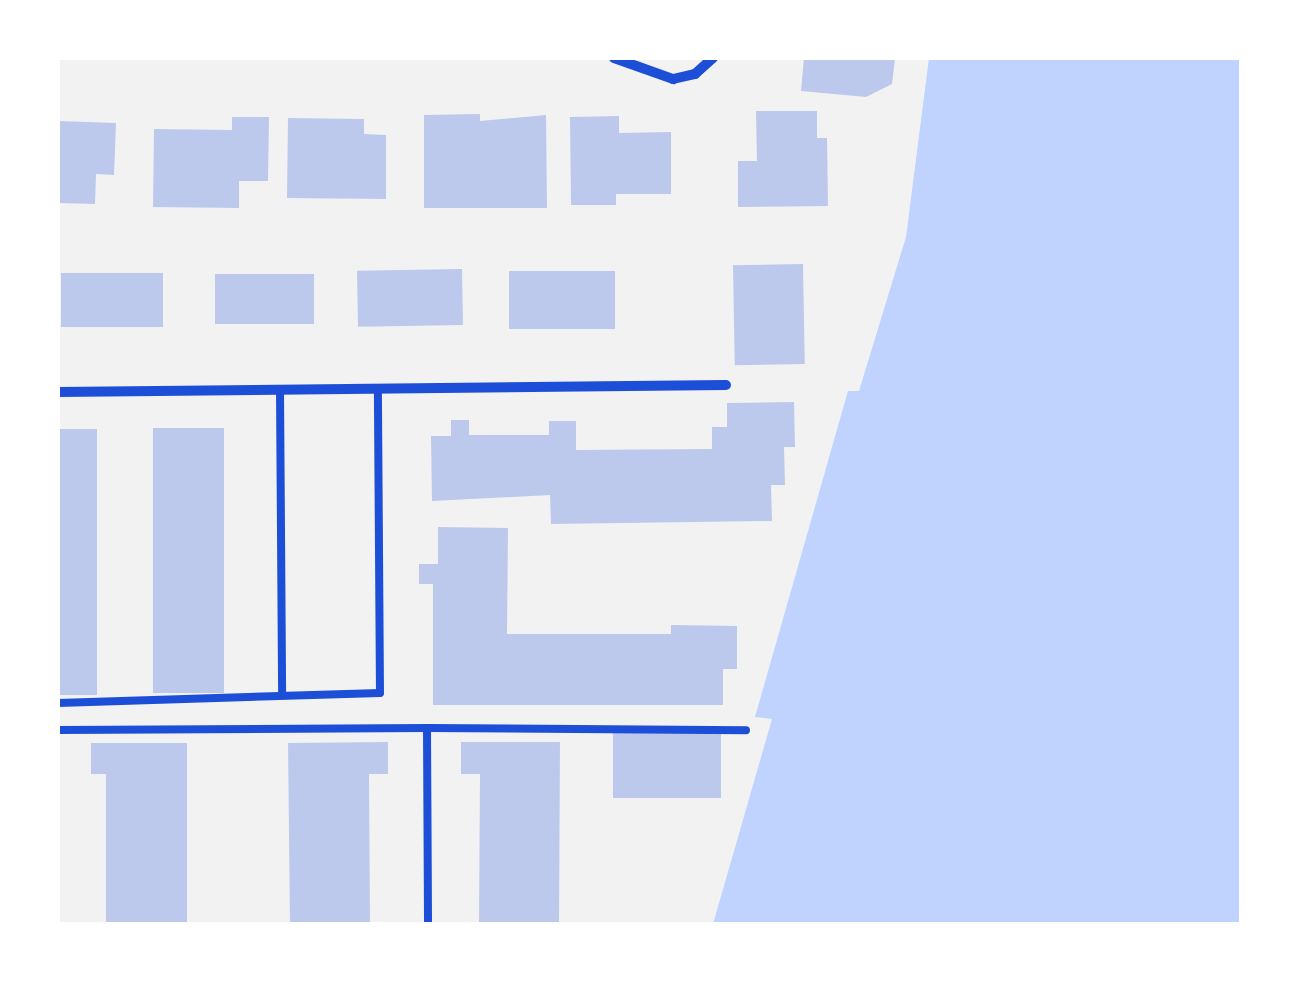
<!DOCTYPE html>
<style>
body{margin:0}
#map{position:relative;width:1299px;height:982px;overflow:hidden;background:#f2f2f2;font-family:"Exo 2",sans-serif}
div>[style]{position:absolute}
.water>*{inset:0;background:#bfd3fe}
.building>*{inset:0;background:#bdc9ec;transform-origin:0 0}
.service>*{height:8px;margin:-4px;padding:0 4px;transform-origin:4px;border-radius:4px;background:#1d4ed8}
.minor>*{height:10px;margin:-5px;padding:0 5px;transform-origin:5px;border-radius:5px;background:#1d4ed8}
span{translate:-50% -50%;white-space:nowrap;text-align:center;line-height:1.15;-webkit-text-stroke:8px #fff;paint-order:stroke}
.frame{position:absolute;inset:0;border:60px solid #fff;pointer-events:none}
</style>
<div id="map">
<div class="water">
<i style="clip-path:polygon(929px 58px,1241px 58px,1241px 924px,713px 924px,772px 719px,755px 717px,848px 391px,859px 391px,906px 237px)"></i>
</div>
<div class="building">
<i style="clip-path:polygon(804px 58px,895px 58px,892px 84px,866px 97px,801px 91px)"></i>
<i style="clip-path:polygon(756px 111px,817px 111px,817px 138px,827px 138px,828px 206px,738px 207px,738px 161px,757px 161px)"></i>
<i style="clip-path:polygon(480px 114px,480px 121px,546px 115px,547px 208px,424px 208px,424px 115px)"></i>
<i style="clip-path:polygon(619px 116px,619px 133px,671px 132px,671px 194px,616px 194px,616px 205px,571px 205px,570px 117px)"></i>
<i style="clip-path:polygon(232px 117px,269px 117px,268px 181px,239px 181px,239px 208px,153px 207px,154px 129px,232px 130px)"></i>
<i style="clip-path:polygon(288px 118px,364px 119px,364px 134px,386px 135px,386px 199px,287px 198px)"></i>
<i style="clip-path:polygon(58px 121px,116px 123px,114px 175px,96px 174px,95px 204px,58px 203px)"></i>
<i style="left:803px;top:264px;width:100px;height:70px;rotate:89deg"></i>
<i style="left:462px;top:269px;width:56px;height:105px;rotate:89deg"></i>
<i style="left:509px;top:271px;width:106px;height:58px"></i>
<i style="left:61px;top:273px;width:102px;height:54px"></i>
<i style="left:314px;top:274px;width:50px;height:99px;rotate:90deg"></i>
<i style="clip-path:polygon(794px 402px,795px 447px,784px 447px,785px 485px,771px 485px,772px 521px,551px 524px,550px 495px,432px 501px,431px 436px,451px 436px,451px 420px,469px 420px,469px 435px,549px 435px,549px 421px,576px 421px,576px 450px,712px 449px,712px 427px,727px 427px,727px 403px)"></i>
<i style="left:224px;top:428px;width:265px;height:71px;rotate:90deg"></i>
<i style="left:58px;top:429px;width:39px;height:266px"></i>
<i style="clip-path:polygon(438px 527px,508px 528px,507px 634px,671px 634px,671px 625px,737px 626px,737px 669px,723px 669px,723px 705px,433px 705px,433px 584px,419px 584px,419px 564px,438px 564px)"></i>
<i style="left:613px;top:733px;width:108px;height:65px"></i>
<i style="clip-path:polygon(388px 742px,388px 774px,369px 774px,370px 924px,290px 924px,288px 743px)"></i>
<i style="clip-path:polygon(461px 742px,560px 742px,559px 924px,479px 924px,480px 774px,461px 774px)"></i>
<i style="clip-path:polygon(91px 743px,187px 743px,187px 924px,106px 924px,106px 774px,91px 774px)"></i>
</div>
<div class="service">
<i style="left:280px;top:389px;width:306px;rotate:89.6deg"></i>
<i style="left:58px;top:703px;width:322px;rotate:-1.8deg"></i>
<i style="left:380px;top:693px;width:305px;rotate:-90.4deg"></i>
<i style="left:427px;top:728px;width:319px;rotate:0.4deg"></i>
<i style="left:58px;top:730px;width:369px;rotate:-0.3deg"></i>
<i style="left:427px;top:728px;width:196px;rotate:89.7deg"></i>
</div>
<div class="minor">
<i style="left:614px;top:58px;width:63px;rotate:19.6deg"></i>
<i style="left:673px;top:79px;width:23px;rotate:-13deg"></i>
<i style="left:695px;top:74px;width:24px;rotate:-42deg"></i>
<i style="left:58px;top:392px;width:668px;rotate:-0.6deg"></i>
</div>
<div class="frame"></div>
</div>
